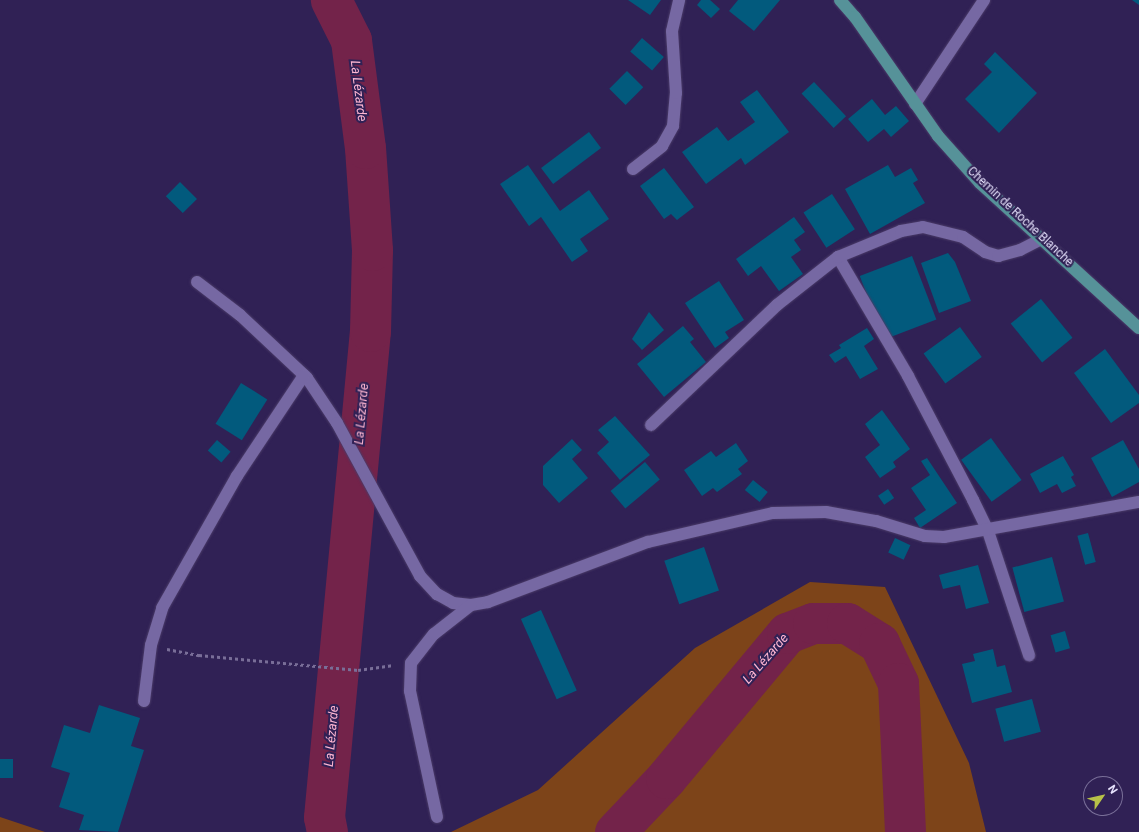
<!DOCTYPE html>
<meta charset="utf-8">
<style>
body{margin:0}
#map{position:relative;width:1139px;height:832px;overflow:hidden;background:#302155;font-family:Roboto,sans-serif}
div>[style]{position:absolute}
.forest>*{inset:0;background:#7d4419}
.river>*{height:41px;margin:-20.5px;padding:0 20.5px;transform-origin:20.5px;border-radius:20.5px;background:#73234a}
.building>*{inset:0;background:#025a7d;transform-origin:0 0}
.path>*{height:2.5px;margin-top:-1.25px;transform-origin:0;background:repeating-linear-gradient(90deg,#796e98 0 3px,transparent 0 6px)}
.roads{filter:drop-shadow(0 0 1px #4a3b68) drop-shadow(0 0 1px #4a3b68)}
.minor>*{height:12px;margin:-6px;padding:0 6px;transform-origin:6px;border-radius:6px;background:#7668a3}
.major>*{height:12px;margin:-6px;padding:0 6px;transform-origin:6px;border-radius:6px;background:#569299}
span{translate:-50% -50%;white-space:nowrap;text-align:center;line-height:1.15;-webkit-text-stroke:4px #302155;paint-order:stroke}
.street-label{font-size:12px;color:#e7e3fd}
.water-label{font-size:13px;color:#feb6d2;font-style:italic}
.north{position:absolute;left:1083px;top:776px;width:40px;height:40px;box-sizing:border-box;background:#302155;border:1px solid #796f98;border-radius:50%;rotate:56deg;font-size:11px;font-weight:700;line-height:16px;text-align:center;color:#e7e3fd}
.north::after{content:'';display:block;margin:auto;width:14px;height:18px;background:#b7c148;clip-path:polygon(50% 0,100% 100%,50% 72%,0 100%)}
</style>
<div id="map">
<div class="forest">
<i style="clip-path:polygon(810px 582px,885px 587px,969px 763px,986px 832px,451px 832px,538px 790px,695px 648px)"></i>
<i style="clip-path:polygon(0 817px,45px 832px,0 832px)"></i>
</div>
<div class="river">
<i style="left:327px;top:832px;width:15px;rotate:-101deg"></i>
<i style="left:324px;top:817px;width:488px;rotate:-84.6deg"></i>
<i style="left:370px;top:331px;width:81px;rotate:-88.6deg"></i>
<i style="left:372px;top:250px;width:102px;rotate:-93.9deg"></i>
<i style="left:365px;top:148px;width:109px;rotate:-97.4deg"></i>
<i style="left:351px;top:40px;width:45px;rotate:-116.6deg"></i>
<i style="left:615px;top:832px;width:74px;rotate:-46.6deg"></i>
<i style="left:666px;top:778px;width:189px;rotate:-50.2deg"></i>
<i style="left:787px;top:633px;width:28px;rotate:-21deg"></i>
<i style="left:813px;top:623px;width:34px"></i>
<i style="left:847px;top:623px;width:38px;rotate:32deg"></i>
<i style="left:879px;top:643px;width:44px;rotate:64.6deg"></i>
<i style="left:898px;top:683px;width:149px;rotate:87.3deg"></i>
</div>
<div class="building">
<i style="clip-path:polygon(628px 0,661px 0,650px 15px)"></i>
<i style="clip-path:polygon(701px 0,710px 0,720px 9px,711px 18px,697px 5px)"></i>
<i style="clip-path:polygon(738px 0,780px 0,754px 31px,729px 11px)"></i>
<i style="clip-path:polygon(1132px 0,1139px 0,1139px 5px)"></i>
<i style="left:642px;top:38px;width:29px;height:18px;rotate:41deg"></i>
<i style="clip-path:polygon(995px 52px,1037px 93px,999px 133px,965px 99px,992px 72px,984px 64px)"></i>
<i style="left:627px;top:71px;width:23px;height:25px;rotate:45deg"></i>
<i style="left:814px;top:82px;width:47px;height:17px;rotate:47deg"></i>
<i style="clip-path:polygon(757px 90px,789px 132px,745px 165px,741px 158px,706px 184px,682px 152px,717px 127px,728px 141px,755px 122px,740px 102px)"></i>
<i style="clip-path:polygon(872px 99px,885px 115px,896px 106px,909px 121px,891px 137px,884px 129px,868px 142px,848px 119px)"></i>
<i style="left:589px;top:132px;width:20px;height:60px;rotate:53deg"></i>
<i style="clip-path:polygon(528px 165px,560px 211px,589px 190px,609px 219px,580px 239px,588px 251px,572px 262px,541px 217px,529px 226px,500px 184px)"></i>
<i style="clip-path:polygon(888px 165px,895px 177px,911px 168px,918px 180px,913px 183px,925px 203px,870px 234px,845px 189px)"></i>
<i style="clip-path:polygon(664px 168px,694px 207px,677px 220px,671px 214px,664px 219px,640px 186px)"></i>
<i style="left:180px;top:182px;width:24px;height:20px;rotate:45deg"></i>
<i style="left:832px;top:194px;width:42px;height:34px;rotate:57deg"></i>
<i style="clip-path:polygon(794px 217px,805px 232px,794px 240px,801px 250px,791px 257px,803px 274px,779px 291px,761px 266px,748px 276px,736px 259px)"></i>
<i style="clip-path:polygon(948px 253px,955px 262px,971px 301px,939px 313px,921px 263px)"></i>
<i style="left:912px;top:256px;width:68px;height:56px;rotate:69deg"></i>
<i style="clip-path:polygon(719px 281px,744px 320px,725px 332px,729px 338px,715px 348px,685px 303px)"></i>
<i style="left:1041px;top:299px;width:50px;height:39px;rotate:51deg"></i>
<i style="clip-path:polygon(649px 312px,664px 330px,642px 350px,632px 339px)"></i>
<i style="clip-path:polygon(683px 326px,694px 339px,690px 342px,706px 362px,664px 397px,637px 364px)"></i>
<i style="left:960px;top:327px;width:37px;height:45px;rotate:54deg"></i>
<i style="clip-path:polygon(867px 328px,874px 339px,864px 346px,878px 369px,860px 379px,846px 356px,835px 363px,829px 355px,841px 348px,839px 345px)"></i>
<i style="clip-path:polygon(1105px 349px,1139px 395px,1139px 403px,1111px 423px,1074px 373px)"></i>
<i style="left:241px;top:383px;width:31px;height:48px;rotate:32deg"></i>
<i style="clip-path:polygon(882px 410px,910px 449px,893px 462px,896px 467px,880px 478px,865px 457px,880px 445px,865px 424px)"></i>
<i style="clip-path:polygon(615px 416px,650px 455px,620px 480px,597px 453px,609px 442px,598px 430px)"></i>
<i style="left:991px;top:438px;width:52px;height:37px;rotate:54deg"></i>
<i style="clip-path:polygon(572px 439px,582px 450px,572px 459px,588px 478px,559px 503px,543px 485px,543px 466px)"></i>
<i style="left:217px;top:440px;width:18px;height:14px;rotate:41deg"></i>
<i style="clip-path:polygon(1123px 440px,1139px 469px,1139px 482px,1112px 497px,1091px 458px)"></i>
<i style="clip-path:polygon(736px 443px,748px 461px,738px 469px,742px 474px,717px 492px,713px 488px,702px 496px,684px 470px,711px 451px,716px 457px)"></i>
<i style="clip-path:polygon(1063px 456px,1074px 475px,1071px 477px,1076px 486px,1062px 493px,1057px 484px,1040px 493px,1030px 474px)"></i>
<i style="clip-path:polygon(927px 458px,957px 503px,920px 528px,914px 518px,926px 510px,911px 488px,930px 475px,921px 461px)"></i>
<i style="left:645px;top:462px;width:23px;height:45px;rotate:50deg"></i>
<i style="left:753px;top:480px;width:19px;height:13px;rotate:39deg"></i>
<i style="left:888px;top:489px;width:11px;height:12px;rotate:56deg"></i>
<i style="left:1088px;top:533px;width:30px;height:11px;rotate:75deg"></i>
<i style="left:895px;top:538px;width:17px;height:16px;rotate:25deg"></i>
<i style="left:704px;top:547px;width:46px;height:42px;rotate:71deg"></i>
<i style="left:1052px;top:557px;width:46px;height:41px;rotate:75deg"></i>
<i style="clip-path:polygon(978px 565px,989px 603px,966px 609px,960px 585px,943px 589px,939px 575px)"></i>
<i style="left:541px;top:610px;width:88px;height:22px;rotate:66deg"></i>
<i style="left:1065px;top:631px;width:18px;height:15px;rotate:74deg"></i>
<i style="clip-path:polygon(993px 649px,997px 667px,1005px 665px,1012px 692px,972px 703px,962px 664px,975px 661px,973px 654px)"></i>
<i style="left:1032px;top:699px;width:34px;height:38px;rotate:75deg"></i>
<i style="clip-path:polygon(99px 705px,140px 718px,131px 746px,144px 750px,118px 832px,79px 830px,84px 815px,59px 807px,70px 773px,51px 767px,64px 725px,90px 733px)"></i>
<i style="left:0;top:759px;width:13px;height:19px"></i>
</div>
<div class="path">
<i style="left:167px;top:649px;width:33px;rotate:11deg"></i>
<i style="left:199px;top:655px;width:160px;rotate:5.4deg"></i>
<i style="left:358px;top:670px;width:36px;rotate:-8deg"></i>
</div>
<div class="roads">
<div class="minor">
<i style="left:915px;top:104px;width:125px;rotate:-56.4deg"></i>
<i style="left:633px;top:169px;width:37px;rotate:-38deg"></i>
<i style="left:662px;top:146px;width:23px;rotate:-61deg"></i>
<i style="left:673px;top:126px;width:33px;rotate:-85deg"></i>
<i style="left:676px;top:93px;width:62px;rotate:-93.7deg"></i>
<i style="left:672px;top:31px;width:32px;rotate:-77deg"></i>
<i style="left:838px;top:257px;width:138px;rotate:59.5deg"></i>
<i style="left:908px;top:376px;width:140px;rotate:62.3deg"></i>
<i style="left:973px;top:500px;width:34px;rotate:64deg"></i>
<i style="left:988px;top:531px;width:131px;rotate:71.7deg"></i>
<i style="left:197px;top:282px;width:54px;rotate:37.5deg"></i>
<i style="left:240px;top:315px;width:92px;rotate:43.2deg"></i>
<i style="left:307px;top:378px;width:54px;rotate:56.3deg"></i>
<i style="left:337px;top:423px;width:174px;rotate:61.5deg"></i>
<i style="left:420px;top:576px;width:25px;rotate:47deg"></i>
<i style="left:437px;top:594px;width:18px;rotate:29deg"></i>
<i style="left:453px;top:603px;width:18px;rotate:6deg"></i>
<i style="left:471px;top:605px;width:17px;rotate:-10deg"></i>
<i style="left:488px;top:602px;width:171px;rotate:-20.6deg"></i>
<i style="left:648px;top:542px;width:128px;rotate:-13.1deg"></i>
<i style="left:773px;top:513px;width:53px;rotate:-1.1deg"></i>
<i style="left:826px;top:512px;width:51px;rotate:10.2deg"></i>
<i style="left:876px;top:521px;width:51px;rotate:17deg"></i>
<i style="left:925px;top:536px;width:19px;rotate:3deg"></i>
<i style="left:944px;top:537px;width:198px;rotate:-10.2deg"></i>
<i style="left:651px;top:425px;width:174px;rotate:-43.6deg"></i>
<i style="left:777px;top:305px;width:78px;rotate:-38.2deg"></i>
<i style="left:838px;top:257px;width:68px;rotate:-22.4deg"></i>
<i style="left:901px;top:231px;width:22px;rotate:-10deg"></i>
<i style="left:923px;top:227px;width:41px;rotate:14deg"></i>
<i style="left:963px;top:237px;width:27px;rotate:34deg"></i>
<i style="left:985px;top:252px;width:14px;rotate:17deg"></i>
<i style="left:998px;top:256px;width:23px;rotate:-15deg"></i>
<i style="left:1020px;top:250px;width:27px;rotate:-27deg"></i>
<i style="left:144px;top:701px;width:56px;rotate:-82.9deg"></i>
<i style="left:151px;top:645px;width:39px;rotate:-73deg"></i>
<i style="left:162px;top:608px;width:152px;rotate:-60.4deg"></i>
<i style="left:237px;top:476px;width:121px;rotate:-56.4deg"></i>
<i style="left:437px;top:817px;width:129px;rotate:-102.1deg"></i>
<i style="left:410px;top:691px;width:28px;rotate:-88deg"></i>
<i style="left:411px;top:663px;width:37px;rotate:-52deg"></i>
<i style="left:434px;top:634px;width:47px;rotate:-38.1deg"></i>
</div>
<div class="major">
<i style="left:840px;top:0;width:23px;rotate:49deg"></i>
<i style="left:855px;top:17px;width:145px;rotate:55.1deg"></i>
<i style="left:938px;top:136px;width:63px;rotate:48.2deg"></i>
<i style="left:980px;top:183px;width:215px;rotate:42.4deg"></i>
</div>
</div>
<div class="street-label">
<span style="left:1020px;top:217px;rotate:43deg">Chemin de Roche Blanche</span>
</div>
<div class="water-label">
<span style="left:358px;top:91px;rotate:83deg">La Lézarde</span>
<span style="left:362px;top:414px;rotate:-85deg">La Lézarde</span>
<span style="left:766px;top:659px;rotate:-49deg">La Lézarde</span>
<span style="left:332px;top:736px;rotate:-85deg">La Lézarde</span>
</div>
<div class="north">N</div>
</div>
